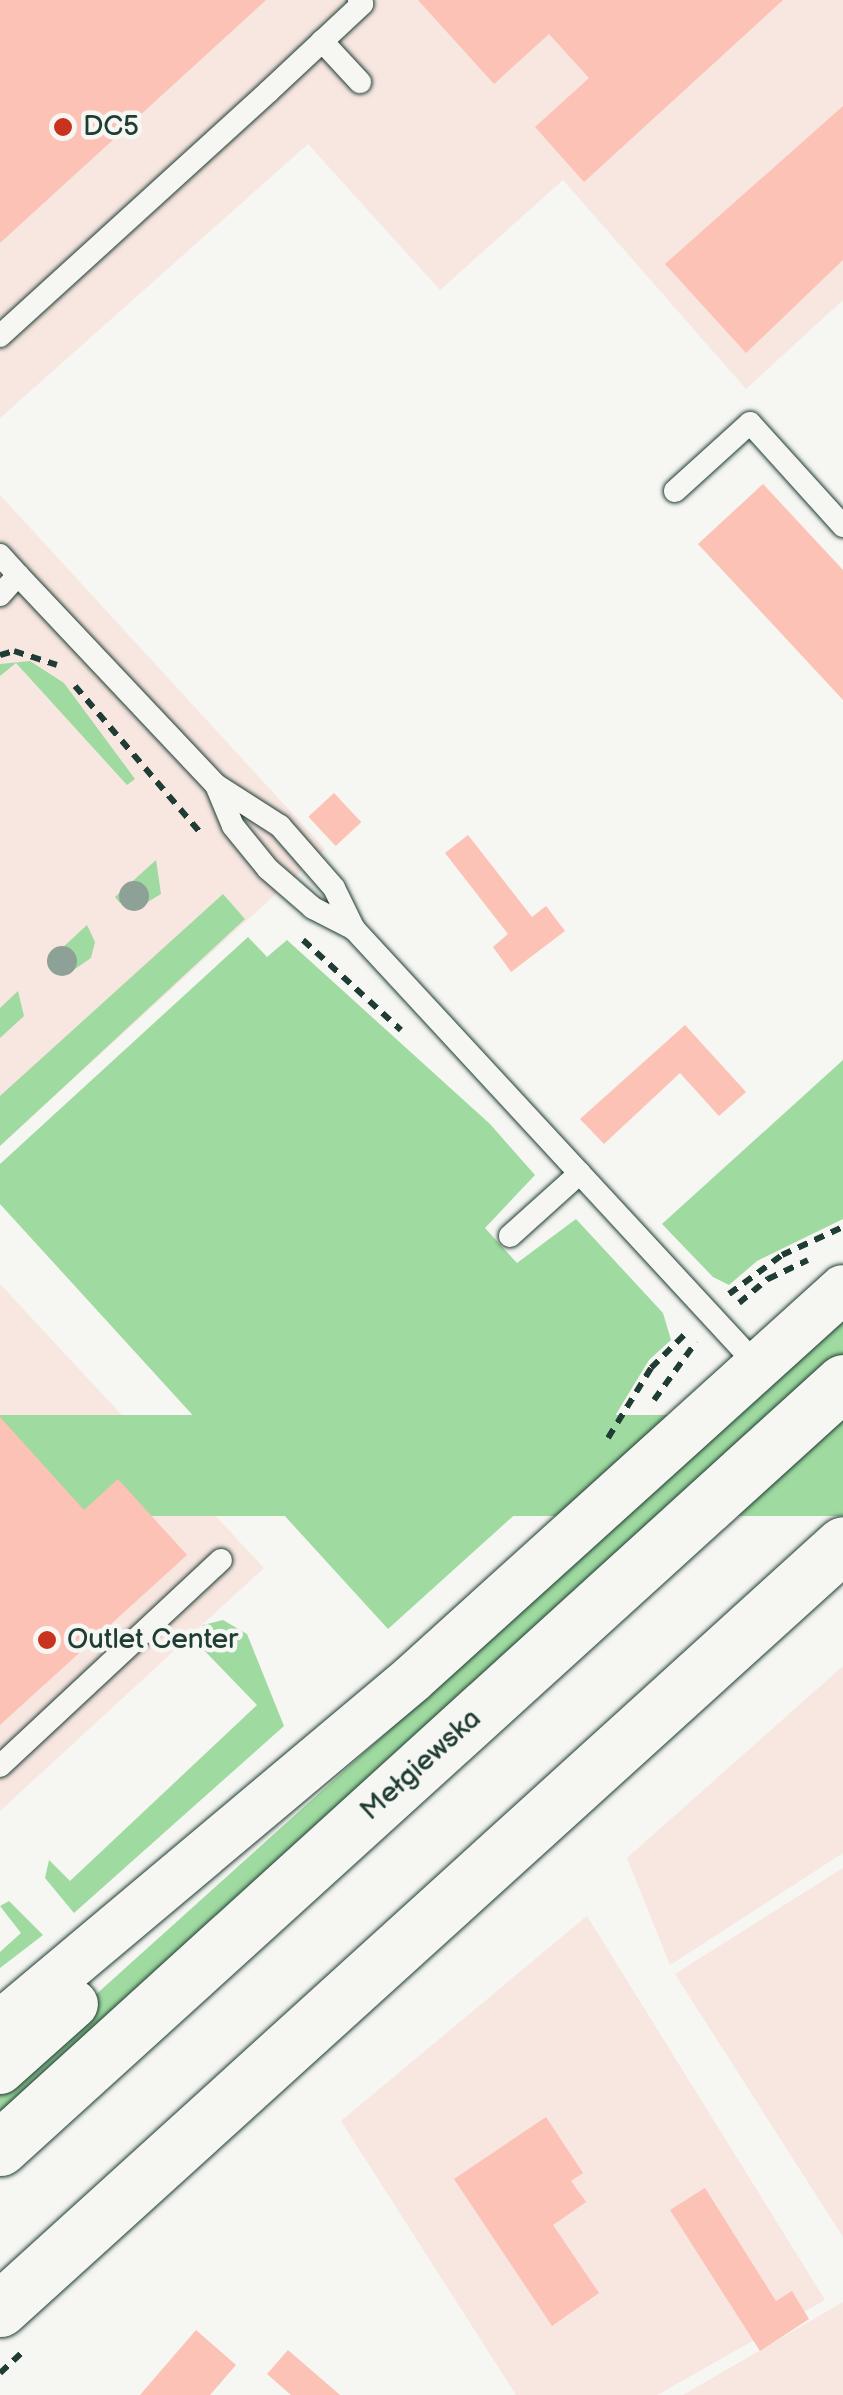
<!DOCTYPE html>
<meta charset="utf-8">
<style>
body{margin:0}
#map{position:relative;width:843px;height:2395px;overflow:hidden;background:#f6f6f2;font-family:"Balsamiq Sans",sans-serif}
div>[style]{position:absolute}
.built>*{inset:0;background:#f8e6e0}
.green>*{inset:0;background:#9fdaa0;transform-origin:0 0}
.building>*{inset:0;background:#fcc2b5;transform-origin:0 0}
.path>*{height:6px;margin-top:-3px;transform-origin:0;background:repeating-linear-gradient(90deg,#1f3d34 0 10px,transparent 0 18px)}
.roads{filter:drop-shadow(0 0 2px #1f3d34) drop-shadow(0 0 2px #1f3d34)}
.service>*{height:22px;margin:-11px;padding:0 11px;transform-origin:11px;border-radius:11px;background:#f6f6f2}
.minor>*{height:48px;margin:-24px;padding:0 24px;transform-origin:24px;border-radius:24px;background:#f6f6f2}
.secondary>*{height:55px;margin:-27.5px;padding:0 27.5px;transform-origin:27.5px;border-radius:27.5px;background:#f6f6f2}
.trees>*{width:30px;height:30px;margin:-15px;border-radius:50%;background:#8ea196}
.dots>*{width:28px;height:28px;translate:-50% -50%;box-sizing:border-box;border:5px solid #f6f6f2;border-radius:50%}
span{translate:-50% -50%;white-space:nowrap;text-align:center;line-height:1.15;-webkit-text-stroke:9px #f6f6f2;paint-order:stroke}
.poi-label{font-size:28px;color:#1f3d34}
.left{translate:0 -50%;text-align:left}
.street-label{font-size:28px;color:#1f3d34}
</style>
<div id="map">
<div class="built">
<i style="clip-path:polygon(0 0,843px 0,843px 300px,746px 389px,563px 180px,440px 290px,308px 144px,0 418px)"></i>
<i style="clip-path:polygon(0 495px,325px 849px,0 1146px)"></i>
<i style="clip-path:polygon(0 1284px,264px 1568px,0 1811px)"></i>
<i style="clip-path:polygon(843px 1666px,843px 1853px,670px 1965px,627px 1858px)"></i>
<i style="clip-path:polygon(843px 1868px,843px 2237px,675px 1974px)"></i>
<i style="clip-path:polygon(587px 1916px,825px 2300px,657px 2395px,516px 2395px,341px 2121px)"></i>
<i style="clip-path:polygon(843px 2302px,843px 2395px,683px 2395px)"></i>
</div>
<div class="green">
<i style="clip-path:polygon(30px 661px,64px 683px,135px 779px,127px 785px,16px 663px,0 676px,0 664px)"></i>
<i style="clip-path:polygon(156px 860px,161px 894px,141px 906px,120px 903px,115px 897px)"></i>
<i style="clip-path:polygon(223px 894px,245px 919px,0 1146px,0 1096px)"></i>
<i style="clip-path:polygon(87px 925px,95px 942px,91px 958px,72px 971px,51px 967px,47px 962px)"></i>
<i style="clip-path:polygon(248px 937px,267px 957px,287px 940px,490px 1124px,535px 1175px,485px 1228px,517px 1263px,576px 1219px,663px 1313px,671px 1340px,649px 1360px,604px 1434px,388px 1629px,0 1204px,0 1164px)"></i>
<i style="clip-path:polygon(18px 991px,24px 1016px,0 1038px,0 1008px)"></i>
<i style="clip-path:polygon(843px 1060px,843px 1219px,757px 1261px,729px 1285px,713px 1277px,662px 1224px)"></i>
<i style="clip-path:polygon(843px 1321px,843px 1354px,0 2120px,0 2081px)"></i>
<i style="left:843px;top:1415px;width:101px;height:1140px;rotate:90deg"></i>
<i style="clip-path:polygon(223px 1620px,247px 1634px,284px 1726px,74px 1913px,45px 1878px,49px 1860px,70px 1881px,257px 1705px,199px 1645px,203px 1625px)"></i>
<i style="clip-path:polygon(9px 1901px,43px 1935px,0 1968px,0 1952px,21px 1933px,0 1906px)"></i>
</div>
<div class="building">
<i style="clip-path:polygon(0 0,266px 0,0 243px)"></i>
<i style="clip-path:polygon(418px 0,783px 0,584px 182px,535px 127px,589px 78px,549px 34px,494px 84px)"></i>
<i style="clip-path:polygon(843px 106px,843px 260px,746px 353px,665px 264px)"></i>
<i style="clip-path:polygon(763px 484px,843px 570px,843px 700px,698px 544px)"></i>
<i style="left:334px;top:793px;width:40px;height:35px;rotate:47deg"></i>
<i style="clip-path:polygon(468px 835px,532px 917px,546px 906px,565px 931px,511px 972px,493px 947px,508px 934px,445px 853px)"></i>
<i style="clip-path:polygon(685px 1025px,746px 1092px,719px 1116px,680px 1073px,604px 1144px,580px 1119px)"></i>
<i style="clip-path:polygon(0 1417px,84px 1510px,118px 1479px,187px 1555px,0 1725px)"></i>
<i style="clip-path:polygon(546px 2117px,583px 2173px,571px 2181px,586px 2202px,553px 2225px,599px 2293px,552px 2326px,454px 2179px)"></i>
<i style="clip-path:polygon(705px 2188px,776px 2301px,792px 2291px,809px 2319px,760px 2351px,670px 2210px)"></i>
<i style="clip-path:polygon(196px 2330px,236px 2365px,210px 2395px,140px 2395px)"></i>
<i style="clip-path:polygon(288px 2350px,340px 2395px,291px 2395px,267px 2374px)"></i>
</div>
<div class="path">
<i style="left:0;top:655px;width:15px;rotate:-16deg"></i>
<i style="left:14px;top:651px;width:45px;rotate:18deg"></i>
<i style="left:75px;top:686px;width:197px;rotate:49.5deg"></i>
<i style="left:303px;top:940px;width:133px;rotate:42.6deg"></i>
<i style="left:729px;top:1294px;width:66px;rotate:-36.3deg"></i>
<i style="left:782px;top:1255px;width:67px;rotate:-24.7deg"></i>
<i style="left:739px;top:1303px;width:38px;rotate:-40deg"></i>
<i style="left:768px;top:1279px;width:44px;rotate:-25.4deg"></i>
<i style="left:654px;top:1400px;width:72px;rotate:-54.1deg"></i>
<i style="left:608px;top:1438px;width:82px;rotate:-58.4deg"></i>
<i style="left:651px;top:1368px;width:49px;rotate:-45deg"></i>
<i style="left:0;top:2373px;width:34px;rotate:-43deg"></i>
</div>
<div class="roads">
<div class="service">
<i style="left:322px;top:41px;width:56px;rotate:47.2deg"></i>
<i style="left:0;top:336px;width:362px;rotate:-42.3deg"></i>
<i style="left:268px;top:92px;width:129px;rotate:-43.1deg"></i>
<i style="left:362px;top:4px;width:5px;rotate:-127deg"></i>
<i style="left:675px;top:491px;width:101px;rotate:-42.2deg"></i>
<i style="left:750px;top:423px;width:139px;rotate:47.9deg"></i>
<i style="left:0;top:555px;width:27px;rotate:48deg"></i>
<i style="left:18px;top:575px;width:27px;rotate:132deg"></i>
<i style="left:18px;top:575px;width:289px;rotate:46.7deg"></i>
<i style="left:216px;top:785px;width:76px;rotate:32.6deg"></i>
<i style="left:280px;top:826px;width:82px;rotate:48.9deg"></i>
<i style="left:334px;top:888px;width:46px;rotate:64deg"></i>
<i style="left:354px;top:929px;width:595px;rotate:47.25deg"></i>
<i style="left:216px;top:785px;width:44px;rotate:67.5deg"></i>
<i style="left:233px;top:826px;width:55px;rotate:50.9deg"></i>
<i style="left:268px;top:869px;width:60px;rotate:40.9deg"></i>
<i style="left:313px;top:908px;width:46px;rotate:27.1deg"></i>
<i style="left:510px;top:1236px;width:94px;rotate:-42deg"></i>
<i style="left:0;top:1766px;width:302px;rotate:-43deg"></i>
</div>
<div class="minor">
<i style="left:0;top:2025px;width:538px;rotate:-40.02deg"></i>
<i style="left:412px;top:1679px;width:581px;rotate:-42.14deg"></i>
<i style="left:0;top:2070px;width:99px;rotate:-41.7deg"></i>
</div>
<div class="secondary">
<i style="left:0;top:2148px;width:1139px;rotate:-42.26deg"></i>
<i style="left:0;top:2309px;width:1138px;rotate:-42.22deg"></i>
</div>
</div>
<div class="trees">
<i style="left:134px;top:896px"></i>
<i style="left:62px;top:961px"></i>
</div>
<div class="dots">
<i style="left:63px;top:127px;background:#c8321e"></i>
<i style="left:47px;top:1640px;background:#c8321e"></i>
</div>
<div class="poi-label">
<span class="left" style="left:83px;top:127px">DC5</span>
<span class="left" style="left:67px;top:1640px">Outlet Center</span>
</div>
<div class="street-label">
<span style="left:421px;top:1765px;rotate:-42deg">Mełgiewska</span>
</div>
</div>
